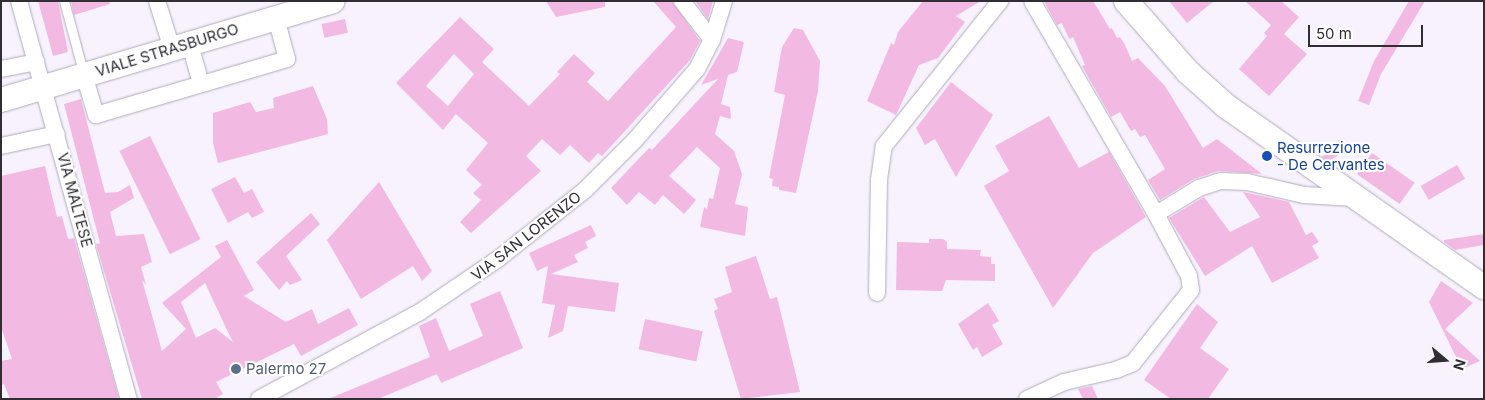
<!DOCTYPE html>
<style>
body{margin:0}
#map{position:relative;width:1485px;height:400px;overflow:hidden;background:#f7f2fe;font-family:Inter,sans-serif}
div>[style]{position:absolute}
.building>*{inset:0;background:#f2bae3;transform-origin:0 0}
.roads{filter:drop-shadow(0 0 1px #b1abba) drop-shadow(0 0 1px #b1abba)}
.lane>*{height:9px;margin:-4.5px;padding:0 4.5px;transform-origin:4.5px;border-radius:4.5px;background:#fff}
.street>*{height:16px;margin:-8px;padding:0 8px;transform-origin:8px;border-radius:8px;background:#fff}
.secondary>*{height:24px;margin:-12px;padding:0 12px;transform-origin:12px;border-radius:12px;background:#fff}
.dots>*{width:14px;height:14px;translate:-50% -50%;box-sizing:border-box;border:2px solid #fff;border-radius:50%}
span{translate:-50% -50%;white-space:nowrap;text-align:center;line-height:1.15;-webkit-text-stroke:4px #fff;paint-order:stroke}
.street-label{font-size:15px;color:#302e34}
.transit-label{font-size:15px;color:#164399}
.left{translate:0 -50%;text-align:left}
.service-label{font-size:15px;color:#4e5e75}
.frame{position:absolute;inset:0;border:2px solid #302e34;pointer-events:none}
.north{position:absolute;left:1420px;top:335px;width:50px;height:50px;-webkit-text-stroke:4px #fff;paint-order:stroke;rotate:108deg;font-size:14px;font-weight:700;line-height:20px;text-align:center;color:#302e34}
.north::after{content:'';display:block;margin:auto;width:18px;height:22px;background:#302e34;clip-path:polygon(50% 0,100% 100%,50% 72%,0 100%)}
.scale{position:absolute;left:1308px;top:25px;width:115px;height:22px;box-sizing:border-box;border:2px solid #302e34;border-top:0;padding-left:6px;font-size:15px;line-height:18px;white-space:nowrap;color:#302e34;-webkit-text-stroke:4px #fff;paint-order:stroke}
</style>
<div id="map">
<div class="building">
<i style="clip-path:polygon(38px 1px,58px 1px,68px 52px,53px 56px)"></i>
<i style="clip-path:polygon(71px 1px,109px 1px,110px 4px,74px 15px)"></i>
<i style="clip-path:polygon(546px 1px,605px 1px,605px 7px,556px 17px)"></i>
<i style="clip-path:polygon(evenodd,653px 1px,672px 1px,700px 41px,690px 60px,602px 156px,598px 153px,589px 163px,570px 145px,560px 155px,542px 139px,526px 156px,541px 171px,471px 233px,460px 222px,481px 200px,473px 193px,482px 185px,466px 170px,488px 143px,456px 114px,443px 130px,396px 83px,460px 17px,494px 49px,482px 62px,529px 106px,560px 74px,557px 72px,574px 54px,595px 73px,587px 82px,608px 101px,676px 27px,653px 1px,454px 54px,474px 74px,448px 106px,426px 86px,454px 54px)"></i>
<i style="clip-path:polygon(695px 1px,713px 1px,708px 19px)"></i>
<i style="clip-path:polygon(923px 1px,981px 1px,956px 16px,965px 22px,938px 58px,919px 65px,896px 115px,867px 101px,891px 43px,894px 45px,898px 32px)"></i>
<i style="clip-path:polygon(1044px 1px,1093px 1px,1110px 29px,1112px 28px,1117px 38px,1120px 37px,1125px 45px,1132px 61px,1138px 58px,1165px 86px,1203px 148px,1217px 139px,1262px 174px,1218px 171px,1194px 179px,1160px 200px,1148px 180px,1165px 169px,1145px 135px,1140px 137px,1135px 129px,1131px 131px,1120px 112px,1111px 117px,1082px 66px,1085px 65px,1073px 37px,1069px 39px,1062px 23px,1057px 25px)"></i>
<i style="clip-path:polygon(1169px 1px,1214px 1px,1187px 23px)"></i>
<i style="clip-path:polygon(1245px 1px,1281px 1px,1299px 17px,1284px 34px,1307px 54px,1269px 96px,1239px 69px,1267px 36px,1264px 33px,1271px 25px)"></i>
<i style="clip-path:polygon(1409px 1px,1425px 1px,1381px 74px,1369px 105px,1358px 101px,1374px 61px)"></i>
<i style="left:345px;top:19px;width:14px;height:24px;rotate:78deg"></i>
<i style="clip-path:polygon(794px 28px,803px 30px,820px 61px,818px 91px,796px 193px,779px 190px,779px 187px,772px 186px,773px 179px,769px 178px,785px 95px,774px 92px,782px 47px)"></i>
<i style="clip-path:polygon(728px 38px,744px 42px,737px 72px,728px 75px,721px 104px,730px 107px,731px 119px,720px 116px,715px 134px,734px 151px,742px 174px,735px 204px,748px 207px,745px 236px,700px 227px,704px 207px,707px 209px,709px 198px,713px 199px,720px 168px,697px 147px,669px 176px,696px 200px,684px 214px,663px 195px,655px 205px,639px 192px,627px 205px,611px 188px,649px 148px,652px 150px,718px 79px,701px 85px)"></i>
<i style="clip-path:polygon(951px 82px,993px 115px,956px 177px,935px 139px,925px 145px,916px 128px)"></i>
<i style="clip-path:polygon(313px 86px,327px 119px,328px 134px,218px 163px,213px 143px,213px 113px,250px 102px,256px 112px,274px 108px,273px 98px)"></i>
<i style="clip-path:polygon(evenodd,81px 99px,105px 193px,118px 192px,130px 185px,134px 198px,110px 212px,116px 236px,144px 234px,152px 262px,141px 267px,146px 285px,142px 280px,162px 351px,186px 329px,162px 303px,221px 257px,215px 246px,227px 240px,254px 290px,244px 296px,286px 322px,312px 309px,318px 324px,349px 308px,358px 325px,301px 356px,294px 344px,216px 382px,223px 394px,215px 399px,142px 399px,96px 244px,100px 243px,64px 104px,81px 99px,205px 283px,226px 328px,233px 342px,215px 328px,196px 338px,181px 302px,205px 283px)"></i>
<i style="clip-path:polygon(1049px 116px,1079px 168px,1109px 152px,1146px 217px,1093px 253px,1053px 308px,984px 186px,1009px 171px,995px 146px)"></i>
<i style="left:150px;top:136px;width:115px;height:34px;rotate:64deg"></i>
<i style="clip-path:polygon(1340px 139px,1350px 148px,1329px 161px,1322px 157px)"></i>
<i style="left:1372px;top:153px;width:52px;height:26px;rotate:35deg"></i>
<i style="left:1457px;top:165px;width:16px;height:42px;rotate:60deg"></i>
<i style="clip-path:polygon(45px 166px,57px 217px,62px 216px,68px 239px,74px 238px,119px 399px,10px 399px,4px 384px,1px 385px,1px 361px,12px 359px,1px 327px,1px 176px)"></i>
<i style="clip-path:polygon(235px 177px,244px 193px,252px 189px,264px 212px,252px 218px,248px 212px,228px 223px,211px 189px)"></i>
<i style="clip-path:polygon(379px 182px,432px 271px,422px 281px,413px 266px,361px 299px,327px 240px)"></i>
<i style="clip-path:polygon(1243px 192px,1289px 202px,1306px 235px,1312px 232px,1319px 242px,1312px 246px,1319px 258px,1272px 283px,1252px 246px,1205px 276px,1169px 218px,1204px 197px,1230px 232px,1260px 217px)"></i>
<i style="clip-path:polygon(311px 213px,320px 224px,286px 256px,302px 280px,290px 285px,287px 281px,279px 290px,256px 262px)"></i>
<i style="clip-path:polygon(591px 225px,596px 236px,585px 242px,588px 248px,574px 255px,578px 262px,551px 274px,619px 283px,615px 312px,568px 306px,563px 331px,548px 338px,555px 305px,542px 303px,548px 266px,537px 271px,529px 253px)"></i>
<i style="clip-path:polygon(1484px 234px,1484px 245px,1455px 250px,1444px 242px,1444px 240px)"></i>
<i style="clip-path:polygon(929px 239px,943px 239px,947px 242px,947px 249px,981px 250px,980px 256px,991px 257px,991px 264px,995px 264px,995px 281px,946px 280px,942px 291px,896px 290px,897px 242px,929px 243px)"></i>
<i style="clip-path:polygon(756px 256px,770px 299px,777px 297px,800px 392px,741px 399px,714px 311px,718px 309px,714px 299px,732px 292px,725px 267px)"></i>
<i style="clip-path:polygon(1441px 281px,1473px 303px,1445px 329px,1480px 361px,1462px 369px,1429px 302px)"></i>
<i style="clip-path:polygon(500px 291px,523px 348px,441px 383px,437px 374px,378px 399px,328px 399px,430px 357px,419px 326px,436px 318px,449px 351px,483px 336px,470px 304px)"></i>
<i style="clip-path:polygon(988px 303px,999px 321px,992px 325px,1003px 344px,982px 357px,977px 347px,973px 350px,958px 324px)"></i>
<i style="clip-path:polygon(1197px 304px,1218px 322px,1200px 348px,1229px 369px,1208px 399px,1171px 399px,1144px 380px)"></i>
<i style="left:645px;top:319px;width:59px;height:31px;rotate:12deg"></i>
<i style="clip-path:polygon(1092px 386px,1098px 399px,1083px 399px,1078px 389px)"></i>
</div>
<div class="roads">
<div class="lane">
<i style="left:64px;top:1px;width:77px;rotate:74.9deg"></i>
</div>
<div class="street">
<i style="left:19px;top:1px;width:413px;rotate:74.6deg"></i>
<i style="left:157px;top:1px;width:50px;rotate:72.6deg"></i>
<i style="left:682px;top:1px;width:49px;rotate:52.4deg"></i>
<i style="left:190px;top:44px;width:41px;rotate:74.6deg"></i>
<i style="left:1px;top:69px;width:36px;rotate:-11deg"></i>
<i style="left:84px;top:75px;width:42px;rotate:73.3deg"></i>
<i style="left:96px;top:115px;width:199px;rotate:-16.3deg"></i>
<i style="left:287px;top:59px;width:42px;rotate:-105deg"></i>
<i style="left:1px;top:146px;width:57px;rotate:-12.1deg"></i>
<i style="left:1156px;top:214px;width:50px;rotate:-31.2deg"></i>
<i style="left:1199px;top:188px;width:23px;rotate:-18deg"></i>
<i style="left:1221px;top:181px;width:26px;rotate:2deg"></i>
<i style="left:1247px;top:182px;width:58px;rotate:12.8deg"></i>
<i style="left:1304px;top:195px;width:51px;rotate:3.4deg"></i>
<i style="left:877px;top:293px;width:113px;rotate:-89deg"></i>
<i style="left:879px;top:180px;width:34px;rotate:-82deg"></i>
<i style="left:884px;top:146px;width:186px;rotate:-51.3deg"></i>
<i style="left:259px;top:399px;width:183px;rotate:-28.4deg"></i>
<i style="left:420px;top:312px;width:94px;rotate:-34.2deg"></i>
<i style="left:498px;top:259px;width:111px;rotate:-38.4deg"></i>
<i style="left:585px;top:190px;width:71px;rotate:-45deg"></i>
<i style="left:635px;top:140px;width:94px;rotate:-48.9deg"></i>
<i style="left:697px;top:69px;width:33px;rotate:-63deg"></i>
<i style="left:712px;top:40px;width:41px;rotate:-72.9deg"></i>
<i style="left:1027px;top:399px;width:41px;rotate:-24.7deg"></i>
<i style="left:1064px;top:382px;width:53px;rotate:-13deg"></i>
<i style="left:1116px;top:370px;width:18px;rotate:-22deg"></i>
<i style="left:1133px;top:363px;width:93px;rotate:-51.5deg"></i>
<i style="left:1191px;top:290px;width:14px;rotate:-98deg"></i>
<i style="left:1189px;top:276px;width:70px;rotate:-118deg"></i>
<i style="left:1156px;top:214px;width:246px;rotate:-120.2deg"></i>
</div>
<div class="secondary">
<i style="left:1126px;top:1px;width:94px;rotate:48.9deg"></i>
<i style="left:1188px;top:72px;width:51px;rotate:41.8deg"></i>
<i style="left:1226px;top:106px;width:315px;rotate:35.1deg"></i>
<i style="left:1px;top:100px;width:346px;rotate:-16.6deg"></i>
</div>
</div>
<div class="dots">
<i style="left:1267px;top:156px;background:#1a4fb4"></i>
<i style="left:236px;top:369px;background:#5c6f8a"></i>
</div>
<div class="street-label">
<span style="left:167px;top:50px;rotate:-17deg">VIALE STRASBURGO</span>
<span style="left:75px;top:200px;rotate:75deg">VIA MALTESE</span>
<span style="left:526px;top:236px;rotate:-38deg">VIA SAN LORENZO</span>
</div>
<div class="transit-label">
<span class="left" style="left:1277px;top:156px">Resurrezione<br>- De Cervantes</span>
</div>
<div class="service-label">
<span class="left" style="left:246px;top:369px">Palermo 27</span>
</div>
<div class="frame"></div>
<div class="north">N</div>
<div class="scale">50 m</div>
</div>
